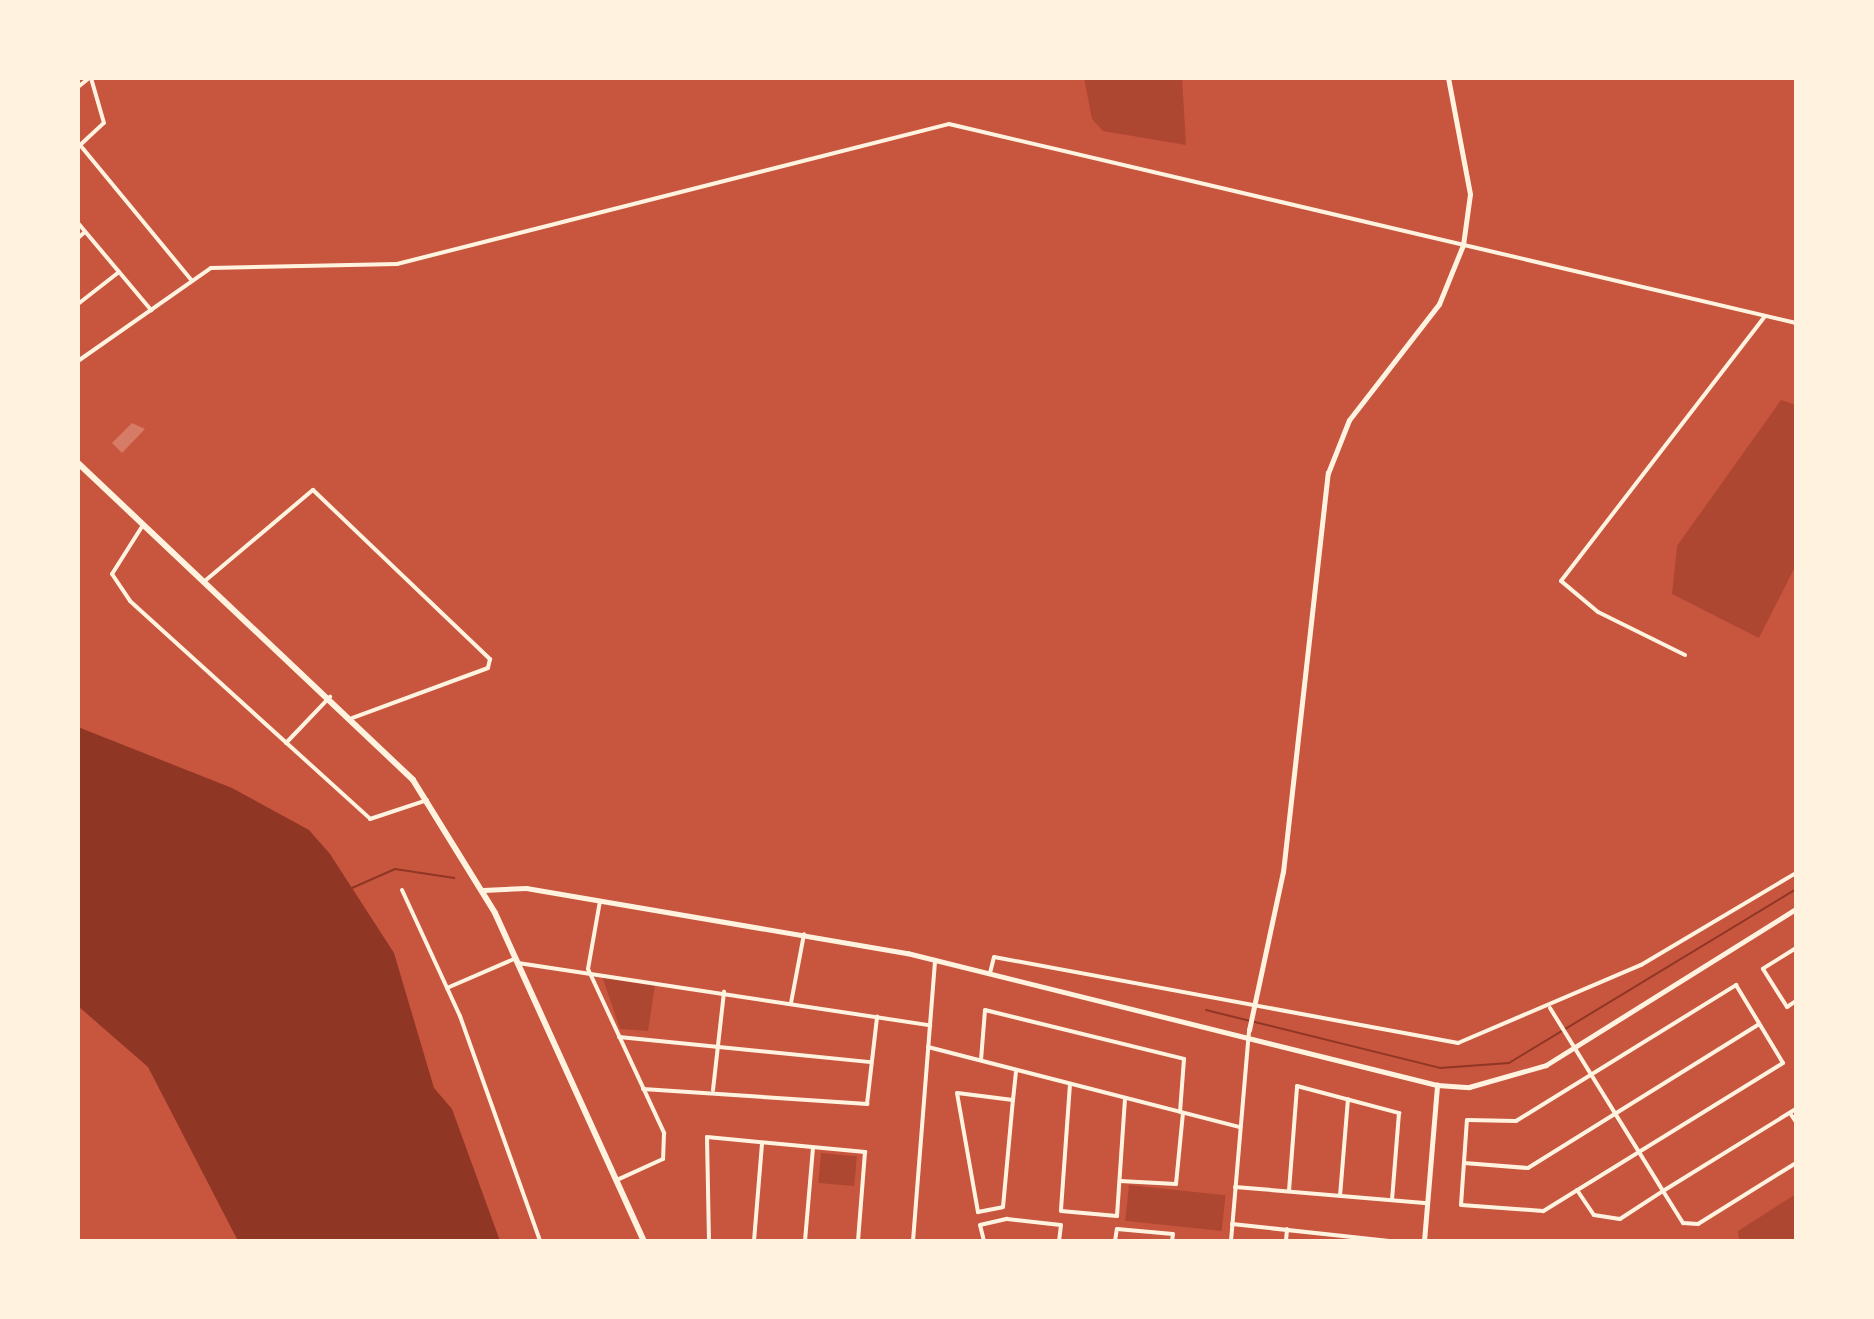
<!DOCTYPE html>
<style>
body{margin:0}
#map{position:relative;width:1874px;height:1319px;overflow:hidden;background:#c8553d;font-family:Inter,sans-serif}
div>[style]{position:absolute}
.green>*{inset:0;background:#ae4732;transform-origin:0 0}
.water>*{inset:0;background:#8f3625}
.stream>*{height:2px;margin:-1px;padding:0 1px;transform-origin:1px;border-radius:1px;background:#8f3625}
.building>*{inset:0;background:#d67c66}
.minor>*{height:4px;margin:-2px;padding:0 2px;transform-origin:2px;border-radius:2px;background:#fff3e0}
.tertiary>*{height:5px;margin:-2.5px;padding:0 2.5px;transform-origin:2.5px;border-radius:2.5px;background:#fff3e0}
.secondary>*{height:6px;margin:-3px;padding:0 3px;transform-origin:3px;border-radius:3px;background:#fff3e0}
span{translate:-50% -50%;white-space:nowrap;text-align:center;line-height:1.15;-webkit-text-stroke:6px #fff3e0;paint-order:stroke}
.frame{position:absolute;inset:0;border:80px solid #fff3e0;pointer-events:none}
</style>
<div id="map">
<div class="green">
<i style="clip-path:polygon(1084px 78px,1182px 78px,1186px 145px,1103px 131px,1092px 119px)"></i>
<i style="clip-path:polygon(1781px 400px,1796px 405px,1796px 565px,1759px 638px,1672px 594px,1677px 546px)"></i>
<i style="clip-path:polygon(602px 976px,655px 985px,648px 1031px,620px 1029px)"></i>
<i style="left:821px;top:1153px;width:36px;height:30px;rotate:5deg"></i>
<i style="left:1129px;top:1185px;width:97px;height:36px;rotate:6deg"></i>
<i style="clip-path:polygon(1796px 1194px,1796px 1241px,1739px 1241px,1738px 1231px)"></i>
</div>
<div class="water">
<i style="clip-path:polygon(78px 727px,232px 788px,309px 830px,330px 854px,394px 953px,434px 1088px,452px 1109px,500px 1241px,238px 1241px,148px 1067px,78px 1006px)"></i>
</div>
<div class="stream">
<i style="left:352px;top:888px;width:47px;rotate:-23.8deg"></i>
<i style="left:395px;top:869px;width:60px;rotate:8.7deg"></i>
<i style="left:1206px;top:1010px;width:241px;rotate:13.9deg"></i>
<i style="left:1440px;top:1068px;width:69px;rotate:-4.1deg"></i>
<i style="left:1509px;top:1063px;width:336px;rotate:-31.2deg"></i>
</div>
<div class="building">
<i style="clip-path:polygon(132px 423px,145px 429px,122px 453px,112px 443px)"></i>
</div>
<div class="minor">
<i style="left:78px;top:87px;width:14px;rotate:-39deg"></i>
<i style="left:80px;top:145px;width:176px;rotate:50.5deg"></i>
<i style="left:78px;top:147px;width:35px;rotate:-43deg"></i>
<i style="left:104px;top:123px;width:47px;rotate:-106.1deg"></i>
<i style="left:78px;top:223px;width:114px;rotate:50deg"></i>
<i style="left:78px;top:238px;width:9px;rotate:-41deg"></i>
<i style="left:78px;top:304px;width:52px;rotate:-38deg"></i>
<i style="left:78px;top:361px;width:162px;rotate:-35deg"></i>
<i style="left:211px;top:268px;width:186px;rotate:-1.2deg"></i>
<i style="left:397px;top:264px;width:569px;rotate:-14.23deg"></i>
<i style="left:949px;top:124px;width:870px;rotate:13.22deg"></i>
<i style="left:143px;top:525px;width:58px;rotate:122.3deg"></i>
<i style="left:112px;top:574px;width:32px;rotate:56deg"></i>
<i style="left:130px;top:601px;width:324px;rotate:42.2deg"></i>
<i style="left:370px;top:819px;width:60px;rotate:-18.4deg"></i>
<i style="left:206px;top:580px;width:140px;rotate:-40.1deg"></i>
<i style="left:313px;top:490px;width:245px;rotate:43.7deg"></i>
<i style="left:490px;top:659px;width:9px;rotate:103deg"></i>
<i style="left:488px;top:668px;width:145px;rotate:159.8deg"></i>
<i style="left:1685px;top:655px;width:97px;rotate:-153.7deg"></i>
<i style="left:1598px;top:612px;width:48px;rotate:-140deg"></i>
<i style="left:1561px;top:581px;width:333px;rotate:-52.4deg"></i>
<i style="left:286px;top:743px;width:64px;rotate:-46.3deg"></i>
<i style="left:402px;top:890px;width:139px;rotate:65.3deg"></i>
<i style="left:460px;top:1016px;width:239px;rotate:70.4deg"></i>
<i style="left:600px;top:901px;width:69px;rotate:100deg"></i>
<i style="left:588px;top:969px;width:181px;rotate:65.1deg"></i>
<i style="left:664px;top:1133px;width:26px;rotate:92deg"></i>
<i style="left:663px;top:1159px;width:51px;rotate:155.5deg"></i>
<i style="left:1796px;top:948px;width:39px;rotate:148deg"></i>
<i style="left:1763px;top:969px;width:45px;rotate:57.7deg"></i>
<i style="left:1787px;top:1007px;width:11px;rotate:-34deg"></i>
<i style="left:518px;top:963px;width:417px;rotate:8.6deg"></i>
<i style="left:990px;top:973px;width:16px;rotate:-76deg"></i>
<i style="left:994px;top:957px;width:472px;rotate:10.5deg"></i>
<i style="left:1458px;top:1043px;width:199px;rotate:-23.1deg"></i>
<i style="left:1641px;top:965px;width:180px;rotate:-30.7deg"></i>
<i style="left:1736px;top:985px;width:91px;rotate:58.9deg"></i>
<i style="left:1783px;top:1063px;width:282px;rotate:148.3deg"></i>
<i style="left:1543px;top:1211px;width:82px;rotate:-175.8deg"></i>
<i style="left:1461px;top:1205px;width:85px;rotate:-86deg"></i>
<i style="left:1467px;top:1120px;width:49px;rotate:1.2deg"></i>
<i style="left:1516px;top:1121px;width:259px;rotate:-31.7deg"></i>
<i style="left:447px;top:988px;width:73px;rotate:-23.4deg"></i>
<i style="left:791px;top:1003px;width:70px;rotate:-79.3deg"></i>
<i style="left:1550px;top:1008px;width:215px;rotate:58.3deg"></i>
<i style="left:1663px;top:1191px;width:156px;rotate:-31.7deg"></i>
<i style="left:619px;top:1037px;width:253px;rotate:5.7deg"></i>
<i style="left:928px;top:1047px;width:322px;rotate:14.4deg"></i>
<i style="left:1796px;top:1053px;width:6px;rotate:90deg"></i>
<i style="left:981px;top:1060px;width:50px;rotate:-85.4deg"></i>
<i style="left:985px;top:1010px;width:205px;rotate:13.8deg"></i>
<i style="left:1184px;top:1059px;width:53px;rotate:94.3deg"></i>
<i style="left:1070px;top:1084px;width:127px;rotate:94.1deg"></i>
<i style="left:1061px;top:1211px;width:56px;rotate:5.1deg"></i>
<i style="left:1117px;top:1216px;width:118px;rotate:-86.1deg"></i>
<i style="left:643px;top:1089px;width:225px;rotate:3.8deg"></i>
<i style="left:867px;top:1104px;width:88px;rotate:-83.4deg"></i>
<i style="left:713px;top:1090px;width:99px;rotate:-83.6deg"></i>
<i style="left:1013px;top:1100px;width:56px;rotate:-172.9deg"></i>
<i style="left:957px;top:1093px;width:121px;rotate:80deg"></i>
<i style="left:978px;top:1212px;width:25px;rotate:-11deg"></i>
<i style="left:1003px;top:1207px;width:107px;rotate:-84.7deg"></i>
<i style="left:1013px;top:1100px;width:30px;rotate:-84deg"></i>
<i style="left:1790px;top:1113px;width:11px;rotate:56deg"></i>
<i style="left:1464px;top:1163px;width:64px;rotate:4.5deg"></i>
<i style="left:1528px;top:1168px;width:272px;rotate:-31.9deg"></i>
<i style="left:1120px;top:1181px;width:56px;rotate:3.1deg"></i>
<i style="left:1176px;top:1184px;width:71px;rotate:-84.4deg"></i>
<i style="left:1235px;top:1187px;width:193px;rotate:4.8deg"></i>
<i style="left:1577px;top:1190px;width:30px;rotate:56deg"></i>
<i style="left:1594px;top:1215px;width:26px;rotate:9deg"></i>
<i style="left:1620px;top:1219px;width:51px;rotate:-33.1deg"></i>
<i style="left:1663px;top:1191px;width:38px;rotate:58deg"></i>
<i style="left:1683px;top:1223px;width:15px;rotate:4deg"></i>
<i style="left:1698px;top:1224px;width:115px;rotate:-31.9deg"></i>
<i style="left:1289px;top:1191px;width:105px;rotate:-85.6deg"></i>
<i style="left:1297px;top:1086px;width:106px;rotate:14.8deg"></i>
<i style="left:1399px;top:1113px;width:87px;rotate:94.6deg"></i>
<i style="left:1340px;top:1196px;width:97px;rotate:-85.3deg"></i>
<i style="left:1232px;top:1224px;width:158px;rotate:6.2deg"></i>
<i style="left:709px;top:1241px;width:104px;rotate:-91.1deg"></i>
<i style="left:707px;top:1137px;width:159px;rotate:5.4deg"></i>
<i style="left:865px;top:1152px;width:89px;rotate:94.5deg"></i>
<i style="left:754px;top:1241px;width:97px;rotate:-85.3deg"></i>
<i style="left:805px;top:1241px;width:93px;rotate:-85.1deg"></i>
<i style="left:913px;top:1241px;width:282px;rotate:-85.5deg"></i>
<i style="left:984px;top:1241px;width:16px;rotate:-104deg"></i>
<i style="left:980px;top:1225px;width:28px;rotate:-13deg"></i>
<i style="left:1007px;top:1219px;width:54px;rotate:6.3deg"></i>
<i style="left:1061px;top:1225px;width:16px;rotate:97deg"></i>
<i style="left:1115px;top:1241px;width:12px;rotate:-81deg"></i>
<i style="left:1117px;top:1229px;width:56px;rotate:5.1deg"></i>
<i style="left:1173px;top:1234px;width:7px;rotate:98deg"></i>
<i style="left:1231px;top:1241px;width:212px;rotate:-85.1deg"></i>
<i style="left:1286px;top:1241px;width:12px;rotate:-85deg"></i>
</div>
<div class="tertiary">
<i style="left:483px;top:890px;width:43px;rotate:-2.7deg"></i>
<i style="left:526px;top:888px;width:387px;rotate:9.7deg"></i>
<i style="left:907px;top:953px;width:546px;rotate:13.99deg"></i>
<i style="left:1437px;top:1085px;width:32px;rotate:4deg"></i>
<i style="left:1469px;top:1087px;width:80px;rotate:-15.9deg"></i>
<i style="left:1546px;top:1065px;width:295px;rotate:-32deg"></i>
<i style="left:1249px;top:1030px;width:162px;rotate:-77.9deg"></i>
<i style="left:1283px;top:872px;width:402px;rotate:-83.6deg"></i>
<i style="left:1328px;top:473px;width:57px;rotate:-68.4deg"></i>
<i style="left:1349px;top:420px;width:147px;rotate:-52.2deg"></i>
<i style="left:1439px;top:304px;width:64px;rotate:-67.9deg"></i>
<i style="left:1463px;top:245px;width:51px;rotate:-82.2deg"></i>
<i style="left:1470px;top:194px;width:118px;rotate:-100.7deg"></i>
<i style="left:1424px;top:1241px;width:157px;rotate:-85.2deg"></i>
</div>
<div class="secondary">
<i style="left:78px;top:463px;width:461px;rotate:43.4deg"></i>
<i style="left:413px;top:780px;width:156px;rotate:58.3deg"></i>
<i style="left:495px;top:913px;width:360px;rotate:65.6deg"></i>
</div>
<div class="frame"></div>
</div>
